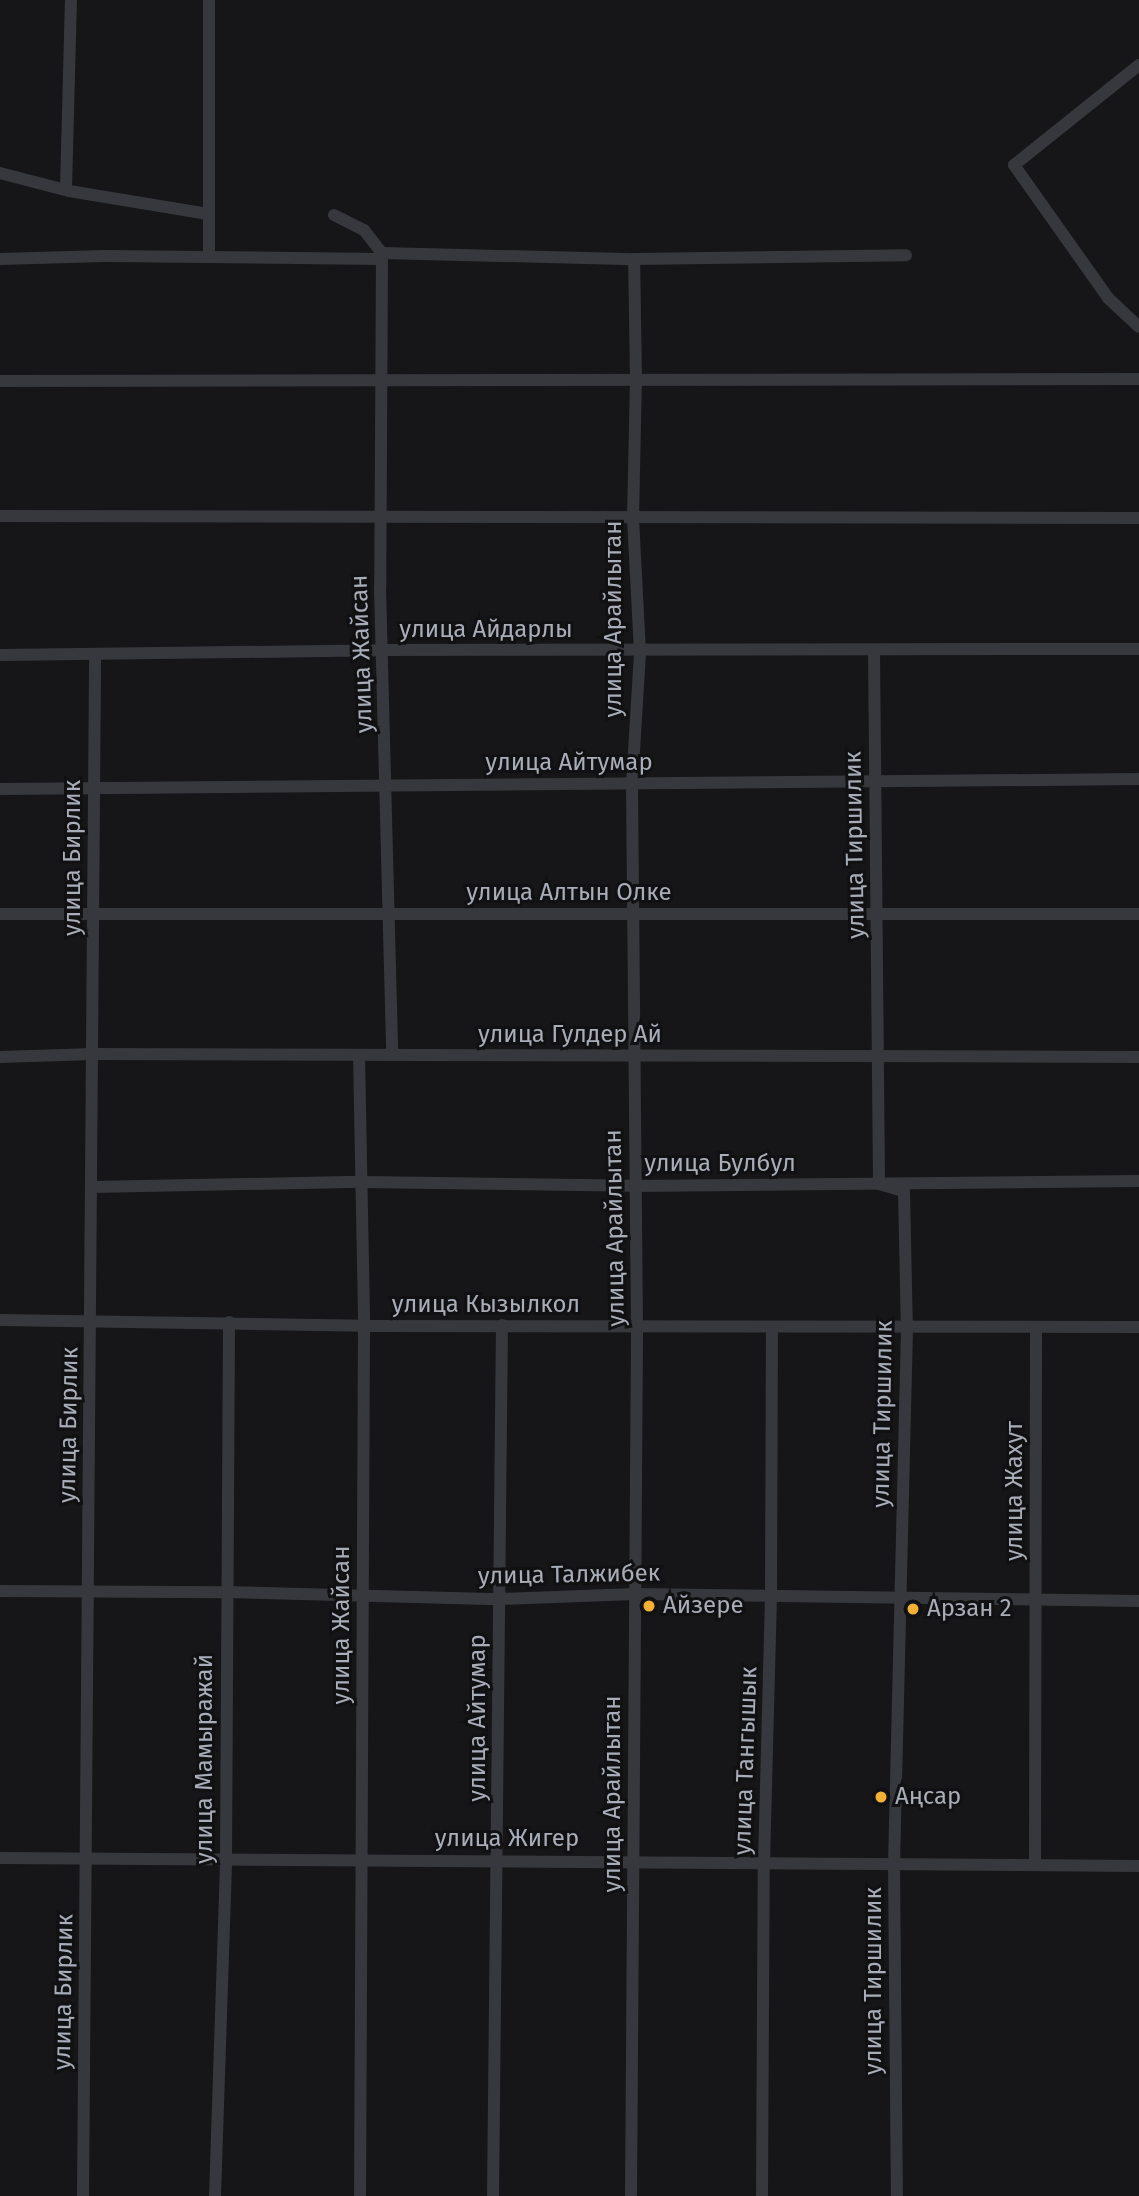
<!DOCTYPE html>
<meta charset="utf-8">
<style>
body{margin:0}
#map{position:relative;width:1139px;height:2196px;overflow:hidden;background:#161618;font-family:"Fira Sans",sans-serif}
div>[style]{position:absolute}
.minor>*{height:12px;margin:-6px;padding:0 6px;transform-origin:6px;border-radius:6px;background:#37383d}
.dots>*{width:19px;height:19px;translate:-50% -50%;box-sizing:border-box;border:4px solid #111113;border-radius:50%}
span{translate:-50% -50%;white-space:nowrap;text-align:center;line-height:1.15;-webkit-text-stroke:6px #111113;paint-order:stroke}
.street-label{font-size:24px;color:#a8adb8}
.poi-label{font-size:24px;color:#a8adb8}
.left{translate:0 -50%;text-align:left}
</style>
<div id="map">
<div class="minor">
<i style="left:1139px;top:65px;width:160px;rotate:141.3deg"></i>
<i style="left:1014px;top:165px;width:163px;rotate:54.7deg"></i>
<i style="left:1108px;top:298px;width:42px;rotate:43.1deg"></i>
<i style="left:0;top:173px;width:71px;rotate:14.6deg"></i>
<i style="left:69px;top:191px;width:141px;rotate:9.4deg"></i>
<i style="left:66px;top:189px;width:189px;rotate:-88.5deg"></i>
<i style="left:334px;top:215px;width:34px;rotate:27deg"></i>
<i style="left:364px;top:230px;width:29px;rotate:52deg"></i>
<i style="left:382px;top:253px;width:252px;rotate:1.4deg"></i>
<i style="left:634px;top:259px;width:272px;rotate:-0.8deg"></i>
<i style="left:382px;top:253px;width:334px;rotate:90.3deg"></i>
<i style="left:380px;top:587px;width:468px;rotate:88.5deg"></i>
<i style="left:209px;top:257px;width:257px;rotate:-90deg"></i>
<i style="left:0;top:259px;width:105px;rotate:-1.6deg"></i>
<i style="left:105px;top:256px;width:276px;rotate:0.6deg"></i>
<i style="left:0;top:381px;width:1139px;rotate:-0.1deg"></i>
<i style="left:0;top:516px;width:1139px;rotate:0.1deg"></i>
<i style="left:874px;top:650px;width:534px;rotate:89.46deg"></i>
<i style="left:879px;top:1184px;width:26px;rotate:16deg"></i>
<i style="left:904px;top:1191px;width:138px;rotate:88.8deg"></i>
<i style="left:907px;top:1329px;width:534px;rotate:91.39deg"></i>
<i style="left:894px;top:1863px;width:333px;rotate:89.5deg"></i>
<i style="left:0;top:655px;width:382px;rotate:-0.7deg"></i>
<i style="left:382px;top:650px;width:757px;rotate:-0.08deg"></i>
<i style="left:0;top:789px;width:1139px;rotate:-0.5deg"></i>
<i style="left:0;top:914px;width:1139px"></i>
<i style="left:359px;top:1055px;width:271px;rotate:88.9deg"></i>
<i style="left:364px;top:1326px;width:870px;rotate:90.26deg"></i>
<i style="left:0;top:1057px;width:94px;rotate:-1.8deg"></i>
<i style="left:94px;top:1054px;width:1045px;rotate:0.16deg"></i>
<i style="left:92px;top:1187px;width:269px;rotate:-1.1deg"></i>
<i style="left:361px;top:1182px;width:274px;rotate:0.8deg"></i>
<i style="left:635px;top:1186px;width:504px;rotate:-0.57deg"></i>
<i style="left:0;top:1320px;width:364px;rotate:0.9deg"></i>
<i style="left:364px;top:1326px;width:775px;rotate:0.07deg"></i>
<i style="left:0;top:1591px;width:226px;rotate:0.3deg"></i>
<i style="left:226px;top:1592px;width:273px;rotate:1.5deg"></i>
<i style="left:499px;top:1599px;width:136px;rotate:-2.1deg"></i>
<i style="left:635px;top:1594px;width:504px;rotate:0.8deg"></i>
<i style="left:0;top:1858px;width:1139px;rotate:0.4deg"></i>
<i style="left:1035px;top:1865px;width:538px;rotate:-89.89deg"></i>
<i style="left:83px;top:2196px;width:1541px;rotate:-89.55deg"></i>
<i style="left:215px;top:2196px;width:336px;rotate:-88.1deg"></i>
<i style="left:226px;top:1860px;width:538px;rotate:-89.68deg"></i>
<i style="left:493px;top:2196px;width:871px;rotate:-89.41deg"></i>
<i style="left:631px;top:2196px;width:869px;rotate:-89.6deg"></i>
<i style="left:637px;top:1327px;width:543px;rotate:-90.53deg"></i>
<i style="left:632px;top:784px;width:132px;rotate:-86.5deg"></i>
<i style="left:640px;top:652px;width:133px;rotate:-93deg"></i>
<i style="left:633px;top:519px;width:139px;rotate:-88.8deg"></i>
<i style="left:636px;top:380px;width:121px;rotate:-90.9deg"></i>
<i style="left:762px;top:2196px;width:333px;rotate:-89.7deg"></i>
<i style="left:764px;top:1863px;width:266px;rotate:-88.5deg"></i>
<i style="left:771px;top:1597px;width:270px;rotate:-89.8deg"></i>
</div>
<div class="dots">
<i style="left:649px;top:1606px;background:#f2b134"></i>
<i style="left:913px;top:1609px;background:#f2b134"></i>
<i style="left:881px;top:1797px;background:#f2b134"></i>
</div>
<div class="street-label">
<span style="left:614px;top:619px;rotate:-90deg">улица Арайлытан</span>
<span style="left:486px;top:630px">улица Айдарлы</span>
<span style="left:362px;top:654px;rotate:-92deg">улица Жайсан</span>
<span style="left:569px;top:763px">улица Айтумар</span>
<span style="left:855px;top:845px;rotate:-91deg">улица Тиршилик</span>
<span style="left:73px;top:858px;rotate:-90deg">улица Бирлик</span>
<span style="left:569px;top:893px">улица Алтын Олке</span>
<span style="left:570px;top:1035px">улица Гулдер Ай</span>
<span style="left:720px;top:1164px">улица Булбул</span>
<span style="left:615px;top:1228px;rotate:-91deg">улица Арайлытан</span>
<span style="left:486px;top:1305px">улица Кызылкол</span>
<span style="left:883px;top:1414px;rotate:-89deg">улица Тиршилик</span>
<span style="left:69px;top:1425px;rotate:-89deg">улица Бирлик</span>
<span style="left:1015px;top:1491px;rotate:-90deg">улица Жахут</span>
<span style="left:569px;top:1575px;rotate:-1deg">улица Талжибек</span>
<span style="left:342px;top:1625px;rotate:-90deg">улица Жайсан</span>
<span style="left:478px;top:1718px;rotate:-90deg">улица Айтумар</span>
<span style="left:205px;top:1759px;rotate:-90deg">улица Мамыражай</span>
<span style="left:746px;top:1761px;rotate:-88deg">улица Тангышык</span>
<span style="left:613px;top:1794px;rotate:-90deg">улица Арайлытан</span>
<span style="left:507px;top:1839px">улица Жигер</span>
<span style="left:874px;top:1981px;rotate:-90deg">улица Тиршилик</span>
<span style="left:64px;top:1992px;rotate:-89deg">улица Бирлик</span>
</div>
<div class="poi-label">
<span class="left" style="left:663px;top:1606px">Айзере</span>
<span class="left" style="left:927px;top:1609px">Арзан 2</span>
<span class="left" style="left:895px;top:1797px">Аңсар</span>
</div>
</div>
